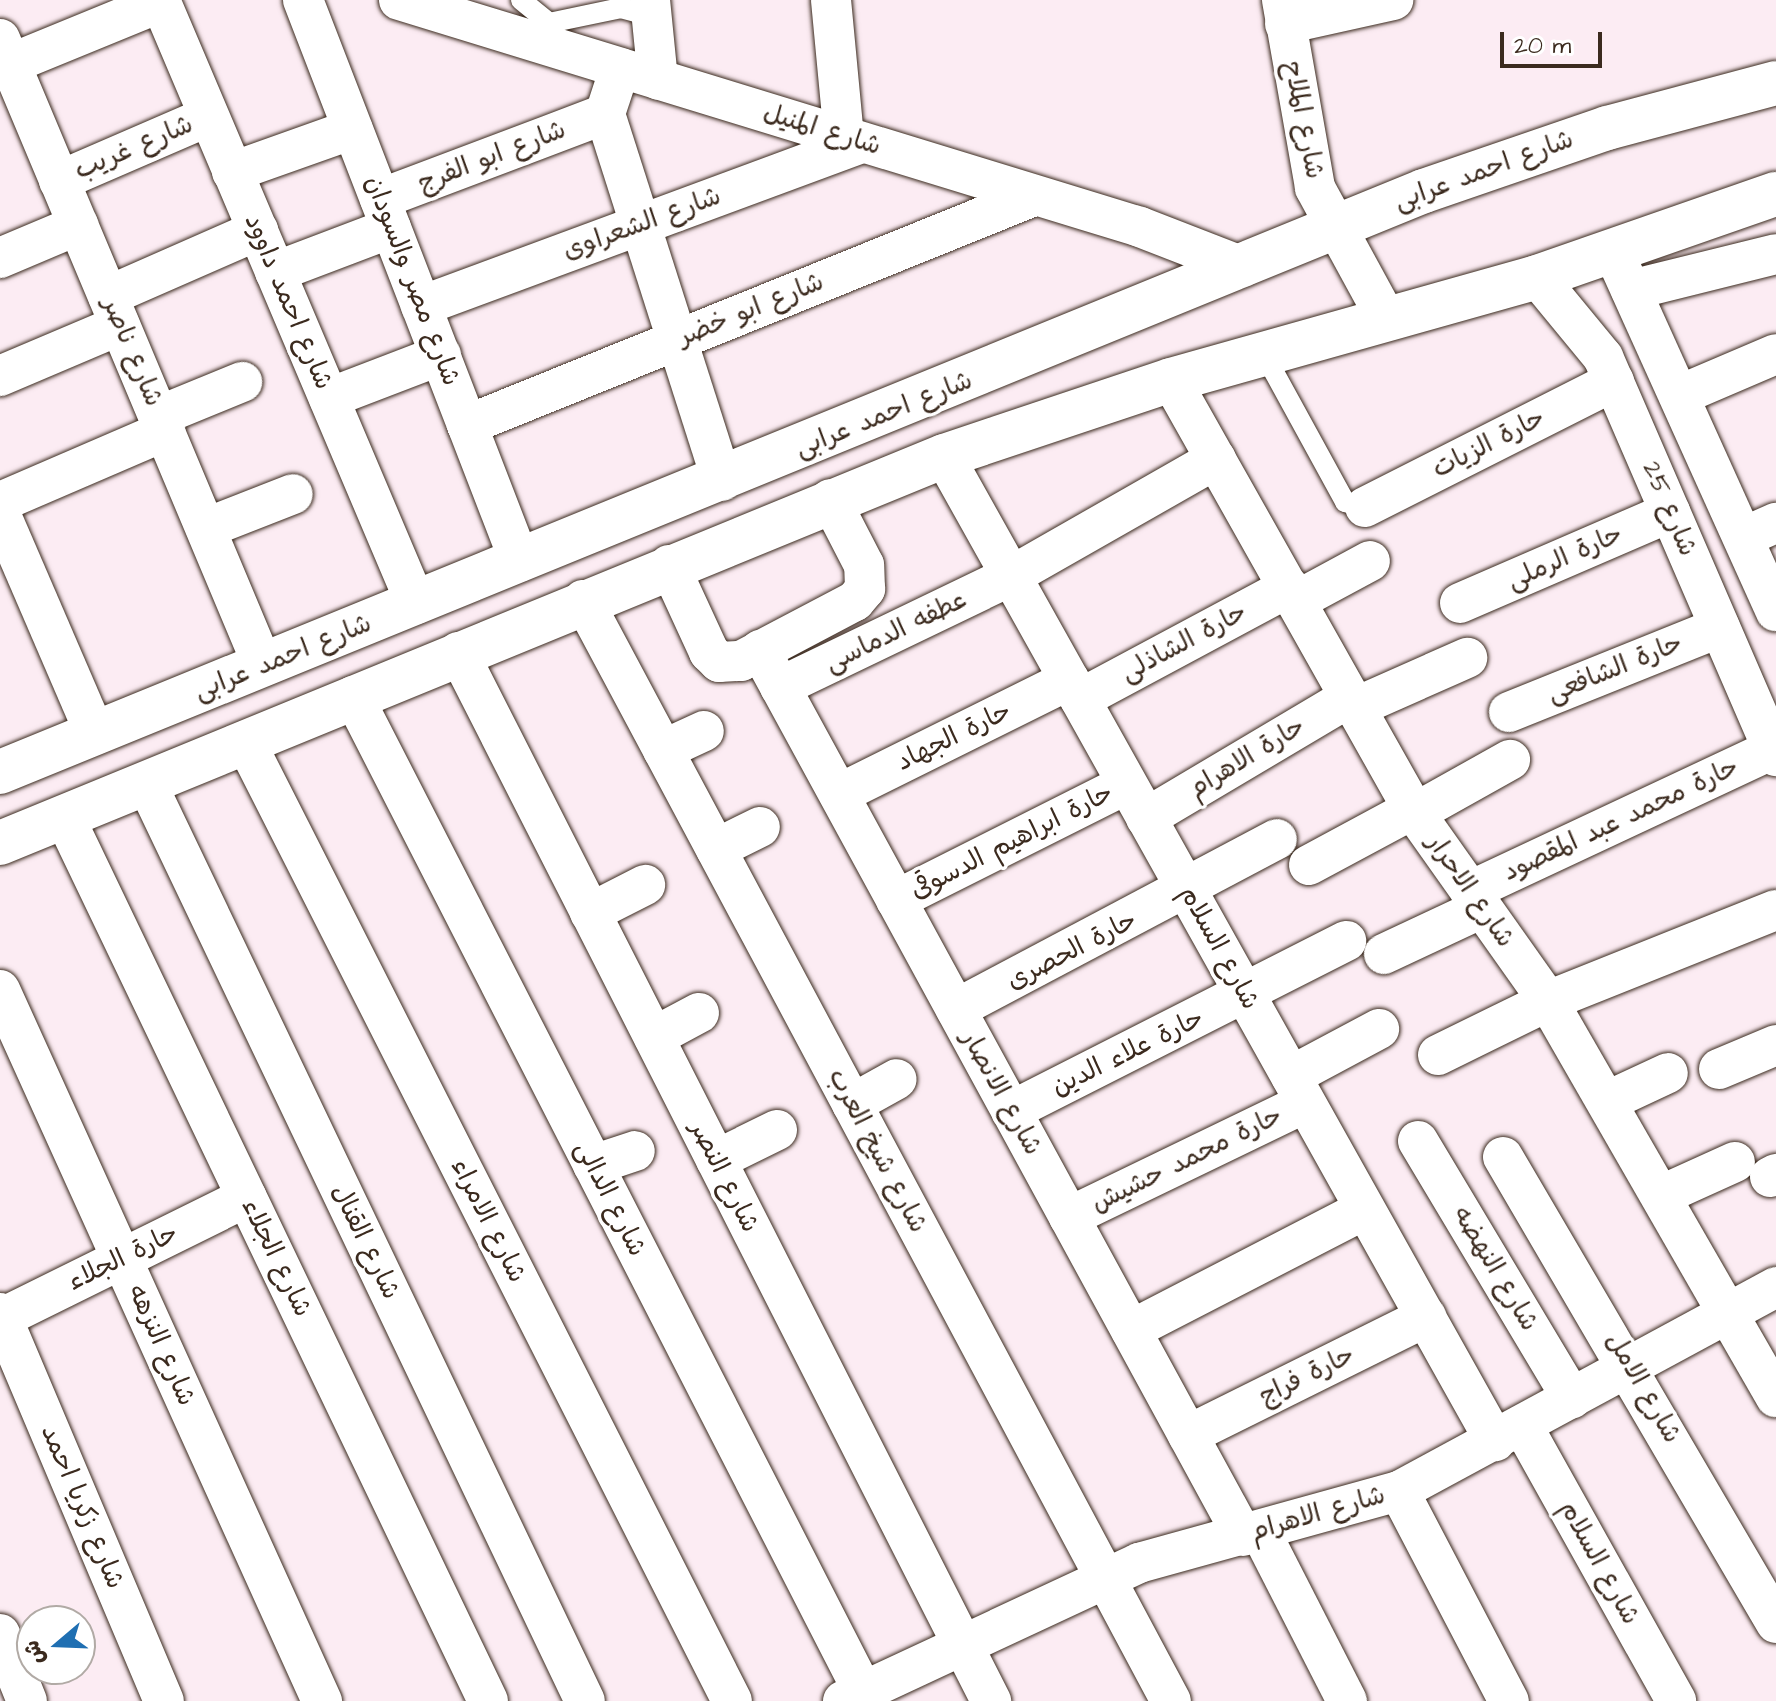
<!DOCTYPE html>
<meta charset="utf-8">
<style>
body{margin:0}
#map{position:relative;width:1776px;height:1701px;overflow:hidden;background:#fcecf3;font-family:"Architects Daughter","Playpen Sans Arabic",sans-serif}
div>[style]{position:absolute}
.roads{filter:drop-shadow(0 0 2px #3b2a1e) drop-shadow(0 0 2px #3b2a1e)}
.service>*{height:20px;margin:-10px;padding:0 10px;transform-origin:10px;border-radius:10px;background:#fff}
.minor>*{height:40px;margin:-20px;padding:0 20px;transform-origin:20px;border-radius:20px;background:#fff}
.tertiary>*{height:44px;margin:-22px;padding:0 22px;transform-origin:22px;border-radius:22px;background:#fff}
span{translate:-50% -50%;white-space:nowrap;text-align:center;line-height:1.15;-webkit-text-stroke:7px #fff;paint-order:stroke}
.street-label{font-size:26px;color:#3b2a1e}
.north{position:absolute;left:16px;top:1605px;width:80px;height:80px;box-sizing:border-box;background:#fff;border:2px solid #b1aaa5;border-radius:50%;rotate:251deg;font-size:22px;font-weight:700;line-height:32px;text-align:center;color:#3b2a1e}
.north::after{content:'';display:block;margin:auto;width:28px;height:36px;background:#1f6fb2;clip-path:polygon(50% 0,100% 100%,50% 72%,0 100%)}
.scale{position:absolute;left:1500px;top:32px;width:102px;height:36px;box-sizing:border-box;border:4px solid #3b2a1e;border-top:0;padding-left:10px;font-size:24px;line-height:28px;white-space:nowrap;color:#3b2a1e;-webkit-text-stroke:6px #fff;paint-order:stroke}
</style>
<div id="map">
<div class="roads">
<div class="service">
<i style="left:521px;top:0;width:36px;rotate:39deg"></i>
<i style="left:549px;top:23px;width:74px;rotate:-11.8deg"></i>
<i style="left:621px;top:8px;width:31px;rotate:15deg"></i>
<i style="left:1263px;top:352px;width:171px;rotate:61.3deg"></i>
<i style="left:1345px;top:502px;width:21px;rotate:14deg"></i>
</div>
<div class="minor">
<i style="left:160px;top:0;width:656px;rotate:67.03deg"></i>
<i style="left:303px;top:0;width:602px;rotate:68.89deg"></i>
<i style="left:399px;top:0;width:775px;rotate:17.03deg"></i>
<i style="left:1140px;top:227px;width:110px;rotate:21.2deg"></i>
<i style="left:650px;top:0;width:80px;rotate:84.3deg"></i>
<i style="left:831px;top:0;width:138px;rotate:84.6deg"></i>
<i style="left:1282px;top:0;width:191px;rotate:80deg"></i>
<i style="left:1315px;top:188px;width:148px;rotate:61.4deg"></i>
<i style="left:1285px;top:24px;width:111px;rotate:-12.5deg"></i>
<i style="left:0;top:39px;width:680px;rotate:67.24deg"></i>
<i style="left:10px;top:64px;width:163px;rotate:-22.3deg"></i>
<i style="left:620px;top:68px;width:48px;rotate:108.1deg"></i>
<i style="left:605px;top:114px;width:385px;rotate:72.3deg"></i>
<i style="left:232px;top:172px;width:128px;rotate:-19.6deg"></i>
<i style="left:59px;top:181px;width:163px;rotate:-23.4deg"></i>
<i style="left:380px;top:199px;width:241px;rotate:-20.7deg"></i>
<i style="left:1614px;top:253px;width:393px;rotate:65.7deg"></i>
<i style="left:0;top:258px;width:85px;rotate:-22.9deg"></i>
<i style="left:275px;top:272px;width:124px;rotate:-20.8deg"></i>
<i style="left:1537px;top:277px;width:104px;rotate:50.5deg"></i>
<i style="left:1603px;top:357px;width:435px;rotate:66.6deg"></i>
<i style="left:1631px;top:290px;width:149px;rotate:-13.9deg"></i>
<i style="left:108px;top:296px;width:164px;rotate:-23.7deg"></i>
<i style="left:421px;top:306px;width:470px;rotate:-20.3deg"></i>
<i style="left:0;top:376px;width:130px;rotate:-23deg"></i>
<i style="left:1171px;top:380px;width:497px;rotate:60.6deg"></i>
<i style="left:1415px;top:813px;width:230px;rotate:54.7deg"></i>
<i style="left:1548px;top:1001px;width:457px;rotate:60.1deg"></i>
<i style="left:1680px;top:395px;width:104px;rotate:-23.1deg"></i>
<i style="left:329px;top:398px;width:120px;rotate:-21deg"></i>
<i style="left:159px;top:416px;width:90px;rotate:-22.3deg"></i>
<i style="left:467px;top:425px;width:611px;rotate:-21.99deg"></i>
<i style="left:944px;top:456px;width:1129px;rotate:60.78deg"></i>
<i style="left:0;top:502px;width:180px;rotate:-23.3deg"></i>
<i style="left:1365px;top:507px;width:279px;rotate:-26.8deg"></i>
<i style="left:0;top:513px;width:241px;rotate:66.7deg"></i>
<i style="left:206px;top:528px;width:93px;rotate:-21.3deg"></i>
<i style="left:1744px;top:537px;width:35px;rotate:-24deg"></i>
<i style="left:669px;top:565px;width:96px;rotate:65.3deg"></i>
<i style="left:709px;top:652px;width:14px;rotate:45deg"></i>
<i style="left:719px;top:662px;width:22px;rotate:-3deg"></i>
<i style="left:741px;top:661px;width:129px;rotate:-27.8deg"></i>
<i style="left:855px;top:601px;width:16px;rotate:-50deg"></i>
<i style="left:865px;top:589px;width:24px;rotate:-92deg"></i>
<i style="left:864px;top:565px;width:74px;rotate:-117.3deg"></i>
<i style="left:583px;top:600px;width:1248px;rotate:61.9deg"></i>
<i style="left:1296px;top:601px;width:84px;rotate:-28.4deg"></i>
<i style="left:1460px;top:603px;width:229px;rotate:-23.4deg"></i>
<i style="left:760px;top:650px;width:1009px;rotate:61.4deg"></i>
<i style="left:458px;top:652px;width:1177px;rotate:63.06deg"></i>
<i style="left:780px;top:687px;width:256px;rotate:-25.7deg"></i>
<i style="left:1011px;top:576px;width:236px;rotate:-29.7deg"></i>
<i style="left:353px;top:696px;width:1129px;rotate:62.87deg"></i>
<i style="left:1080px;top:699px;width:237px;rotate:-28.2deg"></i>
<i style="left:1354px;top:708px;width:124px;rotate:-23.9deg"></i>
<i style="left:1509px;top:712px;width:227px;rotate:-21.9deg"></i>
<i style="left:245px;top:741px;width:1076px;rotate:63.1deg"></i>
<i style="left:663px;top:750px;width:45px;rotate:-24.9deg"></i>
<i style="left:146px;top:782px;width:1018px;rotate:64.47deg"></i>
<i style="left:839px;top:794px;width:257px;rotate:-26.4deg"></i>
<i style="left:1415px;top:813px;width:109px;rotate:-29.2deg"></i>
<i style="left:64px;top:816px;width:981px;rotate:64.4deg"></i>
<i style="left:1146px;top:818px;width:235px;rotate:-30.7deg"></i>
<i style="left:716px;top:849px;width:49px;rotate:-26.6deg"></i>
<i style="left:1309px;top:865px;width:118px;rotate:-28.3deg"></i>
<i style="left:1470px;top:891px;width:335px;rotate:-25.1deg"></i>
<i style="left:896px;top:900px;width:258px;rotate:-26.7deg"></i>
<i style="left:590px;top:913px;width:62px;rotate:-27deg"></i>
<i style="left:1384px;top:954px;width:108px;rotate:-25.1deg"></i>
<i style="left:0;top:990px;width:781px;rotate:65.64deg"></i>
<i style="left:956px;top:1009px;width:363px;rotate:-27.9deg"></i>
<i style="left:654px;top:1037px;width:51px;rotate:-28.1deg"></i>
<i style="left:1438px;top:1055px;width:123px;rotate:-26.1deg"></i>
<i style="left:1548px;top:1001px;width:245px;rotate:-21.8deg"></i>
<i style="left:1719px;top:1069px;width:62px;rotate:-22.8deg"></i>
<i style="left:1291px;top:1076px;width:100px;rotate:-28.1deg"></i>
<i style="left:1608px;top:1101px;width:66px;rotate:-25deg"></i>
<i style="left:852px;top:1104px;width:51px;rotate:-29.1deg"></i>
<i style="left:1011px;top:1111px;width:376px;rotate:-26.9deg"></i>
<i style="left:1418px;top:1141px;width:300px;rotate:59.1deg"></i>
<i style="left:1503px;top:1157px;width:540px;rotate:59.64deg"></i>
<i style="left:716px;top:1160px;width:68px;rotate:-26.2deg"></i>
<i style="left:593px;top:1165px;width:44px;rotate:-18.4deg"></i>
<i style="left:1770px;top:1177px;width:7px;rotate:-27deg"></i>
<i style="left:1662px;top:1195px;width:80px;rotate:-24.3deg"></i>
<i style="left:1069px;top:1217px;width:262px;rotate:-25.8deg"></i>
<i style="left:0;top:1313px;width:421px;rotate:67.1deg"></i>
<i style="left:0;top:1319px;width:275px;rotate:-26.3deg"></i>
<i style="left:1131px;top:1330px;width:263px;rotate:-27.3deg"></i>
<i style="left:1522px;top:1425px;width:316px;rotate:60.8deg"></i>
<i style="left:1188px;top:1435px;width:266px;rotate:-26.4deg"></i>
<i style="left:1399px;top:1491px;width:237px;rotate:62.4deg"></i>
<i style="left:1260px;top:1531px;width:191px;rotate:62.9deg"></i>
<i style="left:0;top:1634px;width:72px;rotate:68.1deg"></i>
<i style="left:843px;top:1701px;width:327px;rotate:-25deg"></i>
<i style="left:1139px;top:1563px;width:270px;rotate:-15.5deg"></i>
<i style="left:1399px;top:1491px;width:429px;rotate:-28.4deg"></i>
</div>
<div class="tertiary">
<i style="left:0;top:772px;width:1538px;rotate:-22.2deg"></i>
<i style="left:1424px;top:191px;width:194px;rotate:-19deg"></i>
<i style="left:1607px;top:128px;width:175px;rotate:-14.9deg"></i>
<i style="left:0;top:843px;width:1020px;rotate:-22.29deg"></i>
<i style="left:944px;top:456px;width:239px;rotate:-18.5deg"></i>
<i style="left:1171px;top:380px;width:380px;rotate:-15.7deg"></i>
<i style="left:1537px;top:277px;width:253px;rotate:-19.2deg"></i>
</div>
</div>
<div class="street-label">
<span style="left:1303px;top:120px;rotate:79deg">شارع الملاح</span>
<span style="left:822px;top:130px;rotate:17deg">شارع المنيل</span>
<span style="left:134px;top:148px;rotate:-23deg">شارع غريب</span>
<span style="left:492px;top:157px;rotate:-21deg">شارع ابو الفرج</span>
<span style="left:1484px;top:171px;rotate:-20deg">شارع احمد عرابى</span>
<span style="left:642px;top:224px;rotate:-20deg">شارع الشعراوى</span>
<span style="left:412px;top:281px;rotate:69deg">شارع مصر والسودان</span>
<span style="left:288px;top:302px;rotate:67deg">شارع احمد داوود</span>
<span style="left:751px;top:310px;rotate:-22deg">شارع ابو خضر</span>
<span style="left:132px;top:352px;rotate:67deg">شارع ناصر</span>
<span style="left:884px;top:415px;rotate:-22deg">شارع احمد عرابى</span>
<span style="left:1489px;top:444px;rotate:-27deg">حارة الزيات</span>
<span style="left:1669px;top:509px;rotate:67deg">شارع 25</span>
<span style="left:1565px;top:558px;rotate:-24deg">حارة الرملى</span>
<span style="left:896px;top:632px;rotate:-26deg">عطفه الدماسى</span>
<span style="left:1184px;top:643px;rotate:-28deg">حارة الشاذلى</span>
<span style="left:283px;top:658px;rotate:-22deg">شارع احمد عرابى</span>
<span style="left:1615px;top:669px;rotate:-22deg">حارة الشافعى</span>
<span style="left:954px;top:737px;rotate:-26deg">حارة الجهاد</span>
<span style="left:1247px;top:758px;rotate:-31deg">حارة الاهرام</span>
<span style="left:1621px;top:820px;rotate:-25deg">حارة محمد عبد المقصود</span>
<span style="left:1012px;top:842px;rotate:-27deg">حارة ابراهيم الدسوقى</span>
<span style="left:1470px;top:891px;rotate:55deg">شارع الاحرار</span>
<span style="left:1219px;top:948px;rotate:61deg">شارع السلام</span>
<span style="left:1072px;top:951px;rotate:-27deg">حارة الحصرى</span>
<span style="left:1128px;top:1053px;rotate:-26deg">حارة علاء الدين</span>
<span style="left:1001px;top:1093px;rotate:61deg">شارع الانصار</span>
<span style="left:877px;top:1151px;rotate:62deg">شارع شيخ العرب</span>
<span style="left:1187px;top:1160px;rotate:-26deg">حارة محمد حشيش</span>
<span style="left:724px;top:1177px;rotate:63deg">شارع النصر</span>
<span style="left:610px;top:1199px;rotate:63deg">شارع الدالى</span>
<span style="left:488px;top:1221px;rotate:63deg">شارع الامراء</span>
<span style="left:365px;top:1242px;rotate:64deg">شارع القنال</span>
<span style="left:123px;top:1258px;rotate:-26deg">حارة الجلاء</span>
<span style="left:276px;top:1258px;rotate:64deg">شارع الجلاء</span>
<span style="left:1495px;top:1269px;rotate:59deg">شارع النهضه</span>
<span style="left:161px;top:1345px;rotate:66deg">شارع النزهه</span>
<span style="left:1307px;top:1376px;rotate:-26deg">حارة فراج</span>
<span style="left:1643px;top:1388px;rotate:60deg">شارع الامل</span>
<span style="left:82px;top:1507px;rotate:67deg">شارع زكريا احمد</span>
<span style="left:1318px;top:1514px;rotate:-16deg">شارع الاهرام</span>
<span style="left:1599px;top:1563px;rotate:61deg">شارع السلام</span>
</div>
<div class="north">ش</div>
<div class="scale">20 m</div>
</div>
